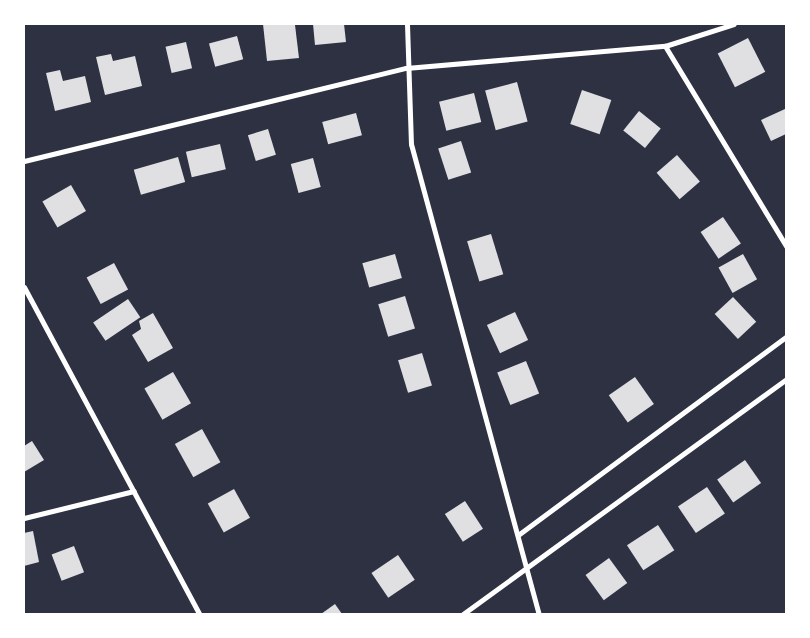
<!DOCTYPE html>
<style>
body{margin:0}
#map{position:relative;width:810px;height:638px;overflow:hidden;background:#2d3142;font-family:"Nunito Sans",sans-serif}
div>[style]{position:absolute}
.building>*{inset:0;background:#e0e0e3;transform-origin:0 0}
.minor>*{height:5px;margin:-2.5px;padding:0 2.5px;transform-origin:2.5px;border-radius:2.5px;background:#fff}
span{translate:-50% -50%;white-space:nowrap;text-align:center;line-height:1.15;-webkit-text-stroke:4px #fff;paint-order:stroke}
.frame{position:absolute;inset:0;border:25px solid #fff;pointer-events:none}
</style>
<div id="map">
<div class="building">
<i style="clip-path:polygon(263px 24px,295px 25px,299px 58px,267px 61px)"></i>
<i style="clip-path:polygon(313px 24px,344px 24px,346px 42px,315px 45px)"></i>
<i style="left:237px;top:36px;width:24px;height:29px;rotate:75deg"></i>
<i style="left:748px;top:38px;width:38px;height:34px;rotate:63deg"></i>
<i style="left:186px;top:42px;width:27px;height:21px;rotate:77deg"></i>
<i style="clip-path:polygon(111px 54px,113px 61px,135px 56px,142px 86px,105px 95px,96px 57px)"></i>
<i style="clip-path:polygon(60px 70px,63px 81px,85px 76px,91px 102px,55px 111px,46px 73px)"></i>
<i style="left:517px;top:82px;width:41px;height:33px;rotate:75deg"></i>
<i style="left:582px;top:90px;width:31px;height:36px;rotate:19deg"></i>
<i style="left:474px;top:93px;width:30px;height:36px;rotate:76deg"></i>
<i style="clip-path:polygon(785px 109px,786px 134px,771px 141px,761px 120px)"></i>
<i style="left:639px;top:111px;width:28px;height:25px;rotate:39deg"></i>
<i style="left:356px;top:113px;width:23px;height:35px;rotate:75deg"></i>
<i style="left:268px;top:129px;width:27px;height:21px;rotate:73deg"></i>
<i style="left:461px;top:141px;width:33px;height:24px;rotate:72deg"></i>
<i style="left:220px;top:144px;width:26px;height:35px;rotate:77deg"></i>
<i style="left:677px;top:155px;width:35px;height:27px;rotate:49deg"></i>
<i style="left:178px;top:157px;width:26px;height:46px;rotate:74deg"></i>
<i style="left:313px;top:158px;width:30px;height:23px;rotate:75deg"></i>
<i style="left:71px;top:185px;width:30px;height:33px;rotate:60deg"></i>
<i style="left:723px;top:217px;width:32px;height:27px;rotate:56deg"></i>
<i style="left:491px;top:234px;width:42px;height:25px;rotate:73deg"></i>
<i style="left:395px;top:254px;width:25px;height:34px;rotate:74deg"></i>
<i style="left:743px;top:254px;width:29px;height:28px;rotate:61deg"></i>
<i style="left:114px;top:263px;width:30px;height:31px;rotate:62deg"></i>
<i style="left:405px;top:296px;width:34px;height:28px;rotate:73deg"></i>
<i style="left:733px;top:297px;width:34px;height:25px;rotate:47deg"></i>
<i style="left:128px;top:299px;width:22px;height:42px;rotate:56deg"></i>
<i style="left:515px;top:312px;width:31px;height:31px;rotate:65deg"></i>
<i style="clip-path:polygon(153px 313px,173px 348px,148px 362px,132px 335px,141px 329px,139px 321px)"></i>
<i style="left:422px;top:353px;width:34px;height:25px;rotate:73deg"></i>
<i style="left:526px;top:361px;width:35px;height:31px;rotate:68deg"></i>
<i style="left:173px;top:372px;width:36px;height:33px;rotate:60deg"></i>
<i style="left:635px;top:377px;width:33px;height:32px;rotate:55deg"></i>
<i style="left:202px;top:429px;width:38px;height:31px;rotate:61deg"></i>
<i style="clip-path:polygon(32px 441px,44px 460px,24px 472px,24px 446px)"></i>
<i style="left:745px;top:460px;width:28px;height:34px;rotate:55deg"></i>
<i style="left:707px;top:487px;width:32px;height:35px;rotate:56deg"></i>
<i style="left:234px;top:489px;width:33px;height:30px;rotate:61deg"></i>
<i style="left:465px;top:501px;width:33px;height:24px;rotate:57deg"></i>
<i style="left:658px;top:525px;width:30px;height:37px;rotate:57deg"></i>
<i style="clip-path:polygon(33px 531px,39px 562px,24px 566px,24px 533px)"></i>
<i style="left:74px;top:546px;width:28px;height:24px;rotate:69deg"></i>
<i style="left:398px;top:555px;width:30px;height:32px;rotate:56deg"></i>
<i style="left:609px;top:558px;width:31px;height:29px;rotate:54deg"></i>
<i style="clip-path:polygon(335px 604px,342px 614px,321px 614px)"></i>
</div>
<div class="minor">
<i style="left:407px;top:24px;width:120px;rotate:88.1deg"></i>
<i style="left:411px;top:144px;width:487px;rotate:74.8deg"></i>
<i style="left:665px;top:46px;width:234px;rotate:58.8deg"></i>
<i style="left:24px;top:161px;width:393px;rotate:-13.7deg"></i>
<i style="left:406px;top:68px;width:260px;rotate:-4.9deg"></i>
<i style="left:665px;top:46px;width:72px;rotate:-17.7deg"></i>
<i style="left:24px;top:287px;width:371px;rotate:61.8deg"></i>
<i style="left:24px;top:518px;width:113px;rotate:-13.8deg"></i>
<i style="left:518px;top:535px;width:333px;rotate:-36.5deg"></i>
<i style="left:463px;top:614px;width:399px;rotate:-36deg"></i>
</div>
<div class="frame"></div>
</div>
